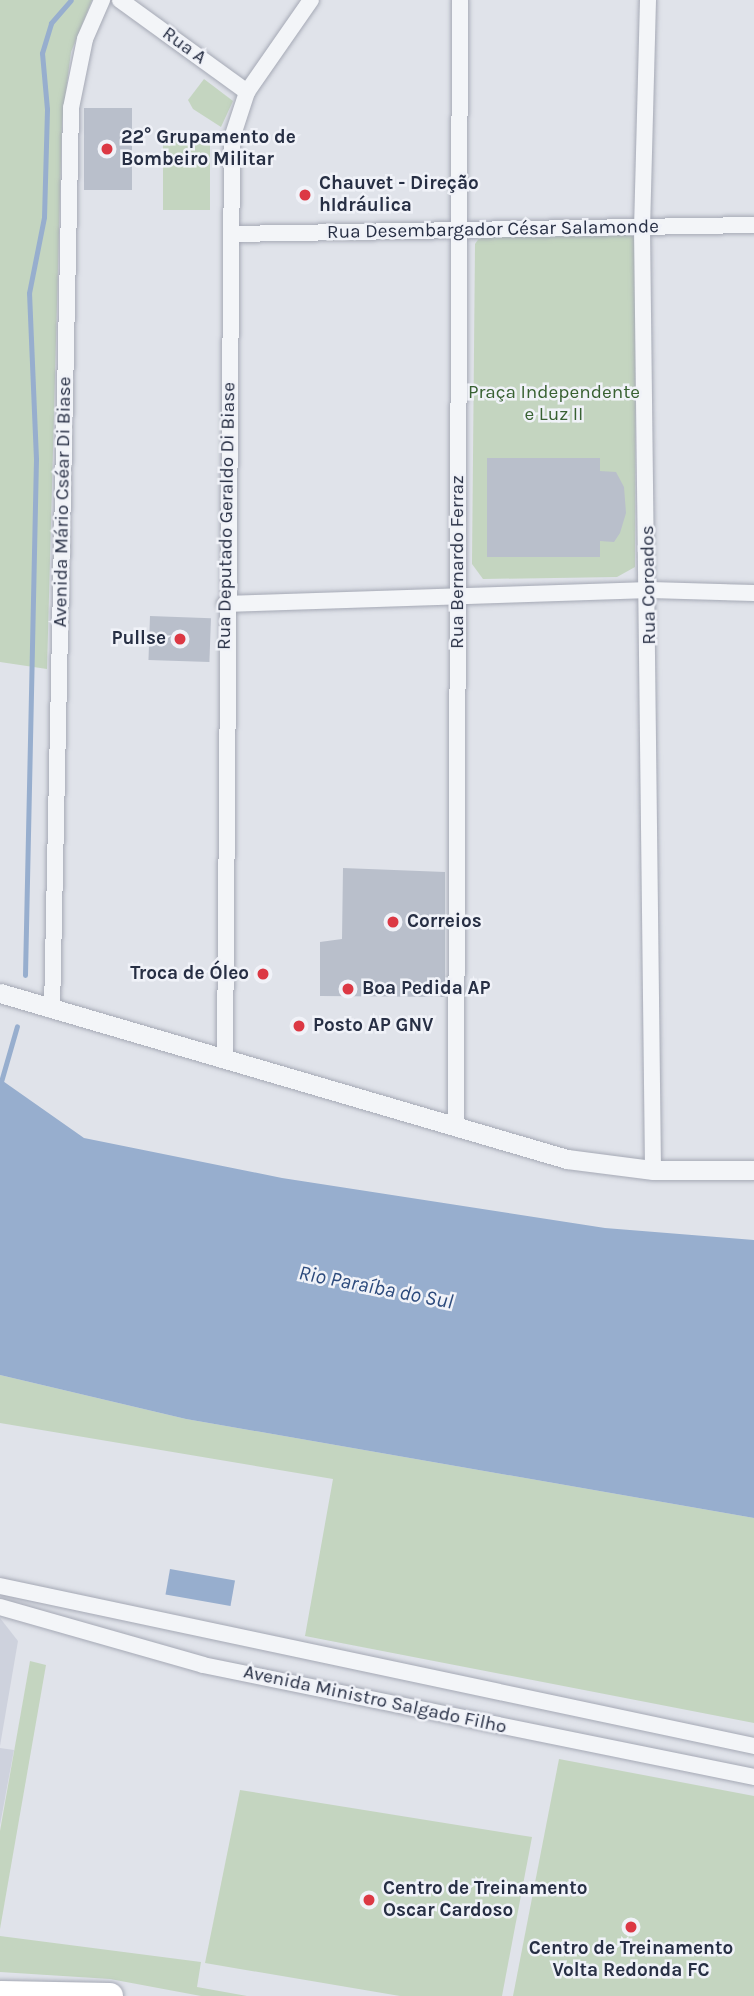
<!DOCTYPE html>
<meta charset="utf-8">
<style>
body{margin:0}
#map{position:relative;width:754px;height:1996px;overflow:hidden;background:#e0e3ea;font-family:Karla,sans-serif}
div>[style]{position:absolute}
.built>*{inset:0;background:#ced2dd}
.green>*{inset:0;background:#c4d5c0;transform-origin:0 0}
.water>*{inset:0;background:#97aece;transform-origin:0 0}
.stream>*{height:5px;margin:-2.5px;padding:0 2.5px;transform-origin:2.5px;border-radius:2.5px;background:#97aece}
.building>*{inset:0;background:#b9bfcb;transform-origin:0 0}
.roads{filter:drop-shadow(0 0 2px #a5a9b5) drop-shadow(0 0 2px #a5a9b5)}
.minor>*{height:16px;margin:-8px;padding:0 8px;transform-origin:8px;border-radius:8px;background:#f3f5f8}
.tertiary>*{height:19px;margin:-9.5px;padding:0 9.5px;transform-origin:9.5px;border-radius:9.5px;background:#f3f5f8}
.trunk>*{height:26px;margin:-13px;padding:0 13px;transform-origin:13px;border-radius:13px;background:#fff}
.dots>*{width:19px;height:19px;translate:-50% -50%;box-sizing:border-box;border:4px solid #f0f2f8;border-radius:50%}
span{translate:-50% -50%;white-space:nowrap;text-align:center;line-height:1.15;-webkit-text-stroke:5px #f0f2f8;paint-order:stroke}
.street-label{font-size:19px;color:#272f44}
.poi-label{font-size:19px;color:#272f44;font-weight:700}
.left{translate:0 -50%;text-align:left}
.right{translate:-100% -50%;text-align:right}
.park-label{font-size:19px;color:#386132}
.water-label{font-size:21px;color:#2c4a7c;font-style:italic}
</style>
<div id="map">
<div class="built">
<i style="clip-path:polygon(0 1618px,18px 1641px,0 1746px)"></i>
<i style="clip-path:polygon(0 1748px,14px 1750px,0 1825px)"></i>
</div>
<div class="green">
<i style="clip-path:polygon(0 0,92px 0,71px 52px,62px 122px,47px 669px,0 662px)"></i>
<i style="clip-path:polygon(204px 79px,233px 101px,221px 127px,193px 109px,188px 100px)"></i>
<i style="left:163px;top:138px;width:47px;height:72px"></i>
<i style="clip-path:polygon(631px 233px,636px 242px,635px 567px,617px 577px,483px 579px,472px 564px,475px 244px,482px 234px)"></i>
<i style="clip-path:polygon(0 1375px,186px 1419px,754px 1518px,754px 1723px,305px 1636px,333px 1479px,0 1423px)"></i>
<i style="clip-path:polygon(30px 1661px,46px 1665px,0 1929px,0 1831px)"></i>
<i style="clip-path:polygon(559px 1759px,754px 1796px,754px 1996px,513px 1996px)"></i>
<i style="clip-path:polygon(240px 1790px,532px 1837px,502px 1996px,400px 1996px,205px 1963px)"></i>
<i style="clip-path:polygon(0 1936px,201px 1962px,197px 1987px,247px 1996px,201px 1996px,110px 1979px,0 1972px)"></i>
</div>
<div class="water">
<i style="clip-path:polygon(0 1079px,84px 1138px,282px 1178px,605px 1228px,754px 1240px,754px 1518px,186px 1419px,0 1375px)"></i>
<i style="left:170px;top:1569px;width:66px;height:26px;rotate:10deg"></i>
</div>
<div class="stream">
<i style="left:25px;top:975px;width:516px;rotate:-88.78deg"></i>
<i style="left:36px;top:459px;width:166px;rotate:-92.4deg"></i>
<i style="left:29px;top:293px;width:77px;rotate:-78.8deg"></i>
<i style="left:44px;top:217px;width:108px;rotate:-88.4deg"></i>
<i style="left:47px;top:109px;width:56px;rotate:-95.1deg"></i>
<i style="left:42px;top:53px;width:31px;rotate:-73deg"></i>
<i style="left:51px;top:23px;width:30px;rotate:-49deg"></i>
<i style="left:0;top:1085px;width:61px;rotate:-73.9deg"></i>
</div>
<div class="building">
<i style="left:84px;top:108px;width:48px;height:82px"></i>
<i style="clip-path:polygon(487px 458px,600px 458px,600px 471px,616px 472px,624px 487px,626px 513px,620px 533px,614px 542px,600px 541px,600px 557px,487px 557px)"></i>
<i style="left:150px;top:616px;width:61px;height:44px;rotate:2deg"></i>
<i style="clip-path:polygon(343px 868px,445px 872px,445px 997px,320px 996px,320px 942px,342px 939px)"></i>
</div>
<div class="roads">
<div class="minor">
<i style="left:120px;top:0;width:157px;rotate:35.9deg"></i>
<i style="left:648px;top:0;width:228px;rotate:91.5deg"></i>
<i style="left:642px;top:228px;width:942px;rotate:89.33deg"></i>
<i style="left:232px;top:234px;width:522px;rotate:-0.99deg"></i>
<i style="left:225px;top:604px;width:425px;rotate:-1.9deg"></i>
<i style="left:650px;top:590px;width:104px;rotate:1.7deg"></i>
<i style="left:52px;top:1010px;width:902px;rotate:-88.79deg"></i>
<i style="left:71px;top:108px;width:70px;rotate:-78.5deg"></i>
<i style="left:85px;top:39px;width:43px;rotate:-66.4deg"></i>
<i style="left:225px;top:1056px;width:918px;rotate:-89.56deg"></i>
<i style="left:232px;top:138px;width:48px;rotate:-71.9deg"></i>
<i style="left:247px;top:92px;width:112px;rotate:-55.2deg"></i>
<i style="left:456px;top:1124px;width:1124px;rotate:-89.8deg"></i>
<i style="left:0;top:1586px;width:771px;rotate:11.98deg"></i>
<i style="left:0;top:1607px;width:211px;rotate:15.9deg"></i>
<i style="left:203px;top:1665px;width:562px;rotate:11.49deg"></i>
</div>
<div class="tertiary">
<i style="left:0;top:993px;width:591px;rotate:16.32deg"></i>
<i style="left:567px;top:1159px;width:87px;rotate:7.3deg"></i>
<i style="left:653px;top:1170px;width:101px"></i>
</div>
<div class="trunk">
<i style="left:0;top:1994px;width:110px;rotate:1deg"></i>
</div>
</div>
<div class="dots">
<i style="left:107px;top:149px;background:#dc3844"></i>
<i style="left:305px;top:195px;background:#dc3844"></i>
<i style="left:180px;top:639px;background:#dc3844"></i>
<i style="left:393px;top:922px;background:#dc3844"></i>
<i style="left:263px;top:974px;background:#dc3844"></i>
<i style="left:348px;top:989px;background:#dc3844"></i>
<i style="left:299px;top:1026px;background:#dc3844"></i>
<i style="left:369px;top:1900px;background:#dc3844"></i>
<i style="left:631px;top:1927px;background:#dc3844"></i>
</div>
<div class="street-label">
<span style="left:184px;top:46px;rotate:36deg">Rua A</span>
<span style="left:493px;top:230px;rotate:-1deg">Rua Desembargador César Salamonde</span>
<span style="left:63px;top:502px;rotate:-89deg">Avenida Mário Cséar Di Biase</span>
<span style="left:227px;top:516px;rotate:-89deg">Rua Deputado Geraldo Di Biase</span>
<span style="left:458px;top:562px;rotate:-90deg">Rua Bernardo Ferraz</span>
<span style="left:649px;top:585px;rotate:-91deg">Rua Coroados</span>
<span style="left:375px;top:1700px;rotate:12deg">Avenida Ministro Salgado Filho</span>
</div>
<div class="poi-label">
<span class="left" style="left:121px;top:149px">22° Grupamento de<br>Bombeiro Militar</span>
<span class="left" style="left:319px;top:195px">Chauvet - Direção<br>hIdráulica</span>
<span class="right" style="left:166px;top:639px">Pullse</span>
<span class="left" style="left:407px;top:922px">Correios</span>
<span class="right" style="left:249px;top:974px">Troca de Óleo</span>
<span class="left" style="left:362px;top:989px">Boa Pedida AP</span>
<span class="left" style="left:313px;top:1026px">Posto AP GNV</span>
<span class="left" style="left:383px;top:1900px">Centro de Treinamento<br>Oscar Cardoso</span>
<span style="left:631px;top:1960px">Centro de Treinamento<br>Volta Redonda FC</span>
</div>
<div class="park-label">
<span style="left:554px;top:404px">Praça Independente<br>e Luz II</span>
</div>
<div class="water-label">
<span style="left:376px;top:1287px;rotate:11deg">Rio Paraíba do Sul</span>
</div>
</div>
